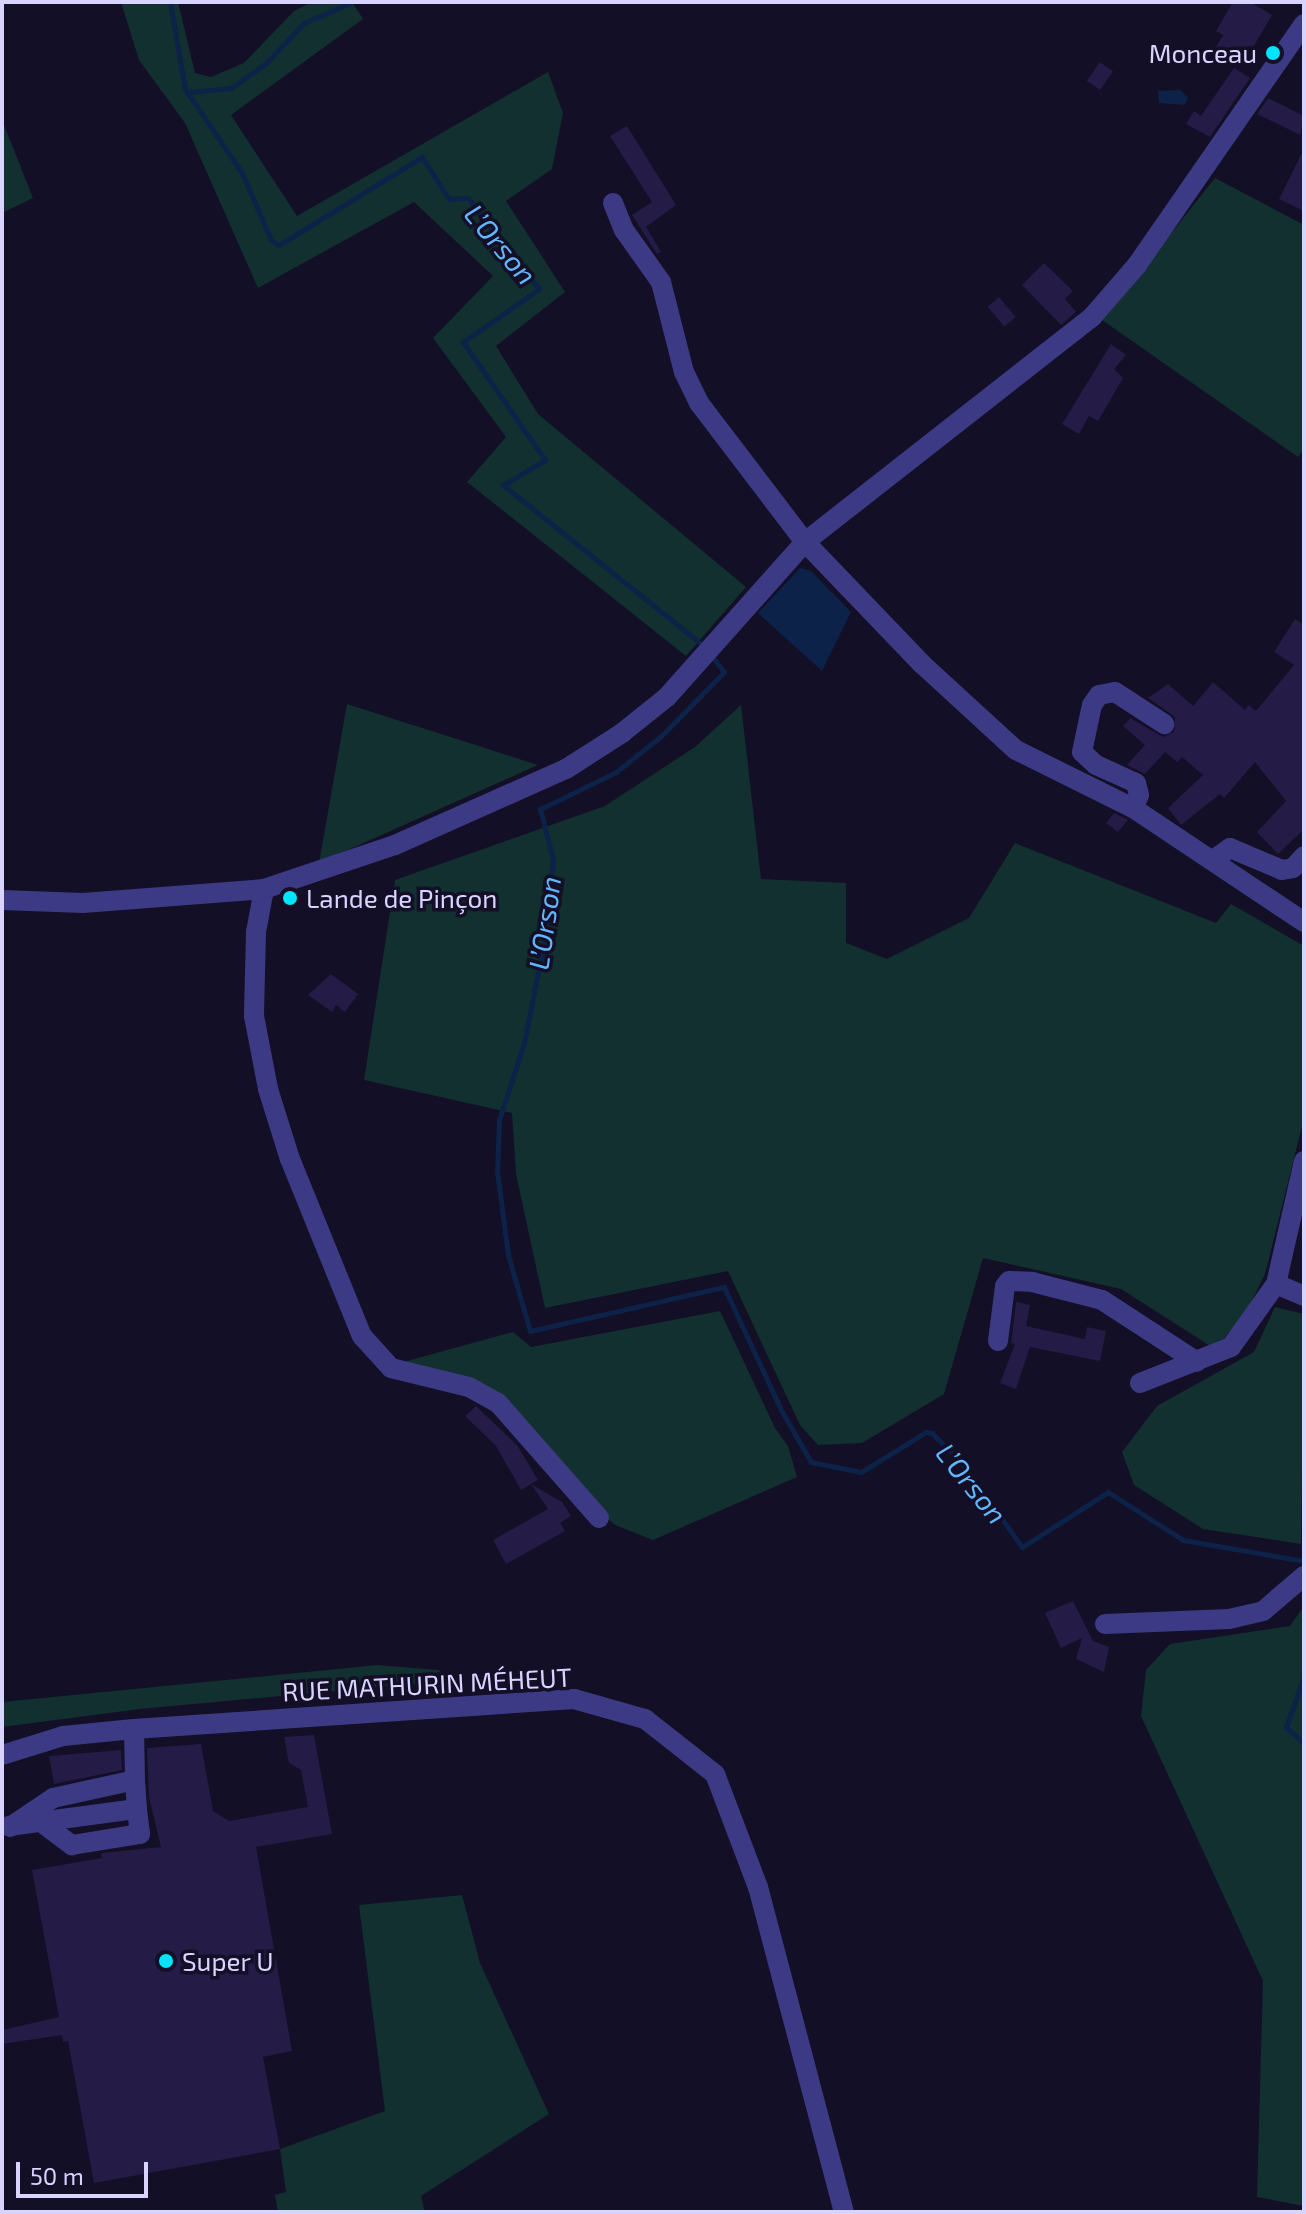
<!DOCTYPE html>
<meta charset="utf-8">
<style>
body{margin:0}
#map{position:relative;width:1306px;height:2214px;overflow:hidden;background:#130f26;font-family:"Exo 2",sans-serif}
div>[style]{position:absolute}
.green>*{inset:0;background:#12302f}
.water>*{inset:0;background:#0c2248}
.stream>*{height:5px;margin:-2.5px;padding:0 2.5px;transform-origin:2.5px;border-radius:2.5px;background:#0c2248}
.building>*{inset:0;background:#241b47;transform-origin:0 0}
.minor>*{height:20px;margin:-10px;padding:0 10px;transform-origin:10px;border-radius:10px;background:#3d3a85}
.dots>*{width:22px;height:22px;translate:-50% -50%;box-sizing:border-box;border:4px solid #130f26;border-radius:50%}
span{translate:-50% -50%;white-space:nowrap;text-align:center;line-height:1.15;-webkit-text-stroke:7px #130f26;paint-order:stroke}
.poi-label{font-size:26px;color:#d9d4ff}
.right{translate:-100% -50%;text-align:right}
.left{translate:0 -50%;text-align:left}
.street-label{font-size:26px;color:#d9d4ff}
.water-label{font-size:28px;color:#62b6ff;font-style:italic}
.frame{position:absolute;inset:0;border:4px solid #d9d4ff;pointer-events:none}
.scale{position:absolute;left:16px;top:2162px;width:132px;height:36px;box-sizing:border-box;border:4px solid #d9d4ff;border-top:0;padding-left:10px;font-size:24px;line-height:28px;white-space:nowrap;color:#d9d4ff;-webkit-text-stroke:6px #130f26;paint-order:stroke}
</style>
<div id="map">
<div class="green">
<i style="clip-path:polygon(121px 2px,178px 2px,195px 73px,211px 77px,244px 63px,294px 11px,312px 2px,352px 2px,363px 19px,231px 115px,297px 216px,548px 72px,563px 113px,552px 169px,506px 201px,565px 292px,496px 346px,538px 414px,746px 587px,686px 656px,467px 482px,506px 437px,433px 338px,493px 276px,414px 202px,258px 288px,185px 123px,139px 60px)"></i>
<i style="clip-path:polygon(2px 120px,33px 198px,2px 213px)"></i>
<i style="clip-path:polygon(1215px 178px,1304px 225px,1304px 449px,1298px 457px,1102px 320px)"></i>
<i style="clip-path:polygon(347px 704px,538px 765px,319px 863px)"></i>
<i style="clip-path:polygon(741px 705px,761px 879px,846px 883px,846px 943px,887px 959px,969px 918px,1015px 843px,1216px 923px,1231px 904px,1304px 946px,1304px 1118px,1265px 1274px,1246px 1313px,1215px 1349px,1121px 1289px,983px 1258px,944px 1394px,862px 1443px,818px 1445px,800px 1425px,728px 1271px,545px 1308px,516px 1174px,512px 1113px,364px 1080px,395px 880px,605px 806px,695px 747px)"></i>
<i style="clip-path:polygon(1275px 1307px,1304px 1314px,1301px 1544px,1203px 1529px,1134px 1485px,1122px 1452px,1157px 1406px,1254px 1352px)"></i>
<i style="clip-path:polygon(720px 1311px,775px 1428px,788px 1446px,797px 1477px,653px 1540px,615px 1525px,574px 1489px,515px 1412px,396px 1364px,513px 1332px,531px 1347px)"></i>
<i style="clip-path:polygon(1304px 1606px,1304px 2206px,1257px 2197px,1263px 1981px,1141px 1716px,1146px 1670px,1170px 1644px,1290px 1626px)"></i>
<i style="clip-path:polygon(377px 1665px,439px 1670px,445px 1681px,140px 1709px,2px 1727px,2px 1702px)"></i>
<i style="clip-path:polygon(462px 1895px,480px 1963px,549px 2114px,421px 2196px,425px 2212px,278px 2212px,275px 2195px,286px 2192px,280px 2149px,385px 2111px,359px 1905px)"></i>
</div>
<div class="water">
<i style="clip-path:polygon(1180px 90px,1188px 98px,1185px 105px,1159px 103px,1158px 91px)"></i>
<i style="clip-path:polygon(800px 568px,811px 571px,851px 612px,822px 671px,758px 613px)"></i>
</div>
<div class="stream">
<i style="left:170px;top:2px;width:88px;rotate:80.2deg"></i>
<i style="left:185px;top:89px;width:102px;rotate:55.8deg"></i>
<i style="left:242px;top:173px;width:73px;rotate:66.6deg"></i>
<i style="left:271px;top:240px;width:9px;rotate:32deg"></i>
<i style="left:279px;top:245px;width:168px;rotate:-31.6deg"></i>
<i style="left:422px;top:157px;width:50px;rotate:57.3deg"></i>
<i style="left:449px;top:199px;width:19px;rotate:-3deg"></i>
<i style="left:468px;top:198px;width:115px;rotate:52deg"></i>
<i style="left:539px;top:289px;width:93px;rotate:145.1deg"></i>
<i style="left:463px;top:342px;width:144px;rotate:55.2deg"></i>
<i style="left:545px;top:460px;width:49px;rotate:149.2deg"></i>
<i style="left:503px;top:485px;width:258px;rotate:38.7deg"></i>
<i style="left:190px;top:92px;width:41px;rotate:-5.6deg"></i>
<i style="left:231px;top:88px;width:42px;rotate:-35.2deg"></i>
<i style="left:265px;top:64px;width:57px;rotate:-46.4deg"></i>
<i style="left:304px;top:23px;width:50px;rotate:-23.5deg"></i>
<i style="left:710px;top:654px;width:23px;rotate:52deg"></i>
<i style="left:724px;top:672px;width:90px;rotate:134.5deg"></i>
<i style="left:661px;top:736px;width:58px;rotate:141.3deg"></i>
<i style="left:616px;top:772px;width:85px;rotate:154deg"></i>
<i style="left:540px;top:809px;width:52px;rotate:75.4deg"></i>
<i style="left:553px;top:859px;width:72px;rotate:95.6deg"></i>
<i style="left:546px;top:931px;width:114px;rotate:101.1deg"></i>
<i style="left:524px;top:1043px;width:81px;rotate:108deg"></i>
<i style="left:499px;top:1120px;width:51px;rotate:92.2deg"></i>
<i style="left:497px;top:1171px;width:85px;rotate:82.5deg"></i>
<i style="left:508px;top:1255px;width:79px;rotate:73.9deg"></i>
<i style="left:530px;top:1331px;width:199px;rotate:-12.8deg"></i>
<i style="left:724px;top:1287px;width:136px;rotate:65.1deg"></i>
<i style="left:781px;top:1410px;width:60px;rotate:60deg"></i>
<i style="left:811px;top:1462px;width:51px;rotate:11.3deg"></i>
<i style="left:861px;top:1472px;width:76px;rotate:-31.6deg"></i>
<i style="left:926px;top:1432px;width:6px;rotate:9deg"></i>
<i style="left:932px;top:1433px;width:46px;rotate:45.9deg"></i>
<i style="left:964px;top:1466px;width:100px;rotate:54.4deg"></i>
<i style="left:1022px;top:1547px;width:102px;rotate:-32.6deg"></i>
<i style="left:1108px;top:1492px;width:89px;rotate:32.6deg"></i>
<i style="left:1183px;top:1540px;width:123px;rotate:9.8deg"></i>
<i style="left:1304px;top:1676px;width:54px;rotate:109.4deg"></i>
<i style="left:1286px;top:1727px;width:24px;rotate:42deg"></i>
</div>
<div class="building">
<i style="clip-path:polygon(1233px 2px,1250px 2px,1272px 15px,1242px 66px,1214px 51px,1223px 35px,1216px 31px)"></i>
<i style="left:1100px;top:62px;width:16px;height:23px;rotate:35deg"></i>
<i style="clip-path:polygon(1234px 68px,1250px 78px,1210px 137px,1186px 124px,1194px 111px,1201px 116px)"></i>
<i style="clip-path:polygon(1268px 98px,1304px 116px,1300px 135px,1257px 114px)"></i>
<i style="clip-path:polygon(627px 126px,676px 205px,646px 227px,661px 252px,657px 254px,632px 215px,652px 202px,610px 136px)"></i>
<i style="clip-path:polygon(1304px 149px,1304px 211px,1279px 199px)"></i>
<i style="clip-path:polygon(1044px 263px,1073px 291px,1065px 299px,1076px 312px,1061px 325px,1022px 285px)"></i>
<i style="left:999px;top:297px;width:26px;height:15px;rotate:50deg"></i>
<i style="clip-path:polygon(1111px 344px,1126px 355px,1114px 369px,1123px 378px,1098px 421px,1089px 416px,1079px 434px,1062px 424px)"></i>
<i style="clip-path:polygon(1295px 619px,1304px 625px,1304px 829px,1278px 854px,1257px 832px,1286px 801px,1255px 762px,1224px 798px,1220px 794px,1181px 825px,1168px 808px,1203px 775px,1182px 757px,1177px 762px,1165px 752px,1145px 774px,1127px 765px,1145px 745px,1123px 726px,1130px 718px,1163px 737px,1174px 732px,1175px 717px,1148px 698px,1168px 684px,1193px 706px,1213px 682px,1245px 710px,1248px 705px,1256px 711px,1294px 665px,1274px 652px)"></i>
<i style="clip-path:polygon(1114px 813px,1128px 820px,1118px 832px,1106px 823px)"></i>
<i style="clip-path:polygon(331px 974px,358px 994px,345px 1012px,336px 1005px,332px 1012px,308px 995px)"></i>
<i style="clip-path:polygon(1016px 1302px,1030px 1305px,1026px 1326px,1085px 1339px,1087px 1327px,1106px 1331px,1100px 1361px,1030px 1347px,1016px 1389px,1000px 1383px,1015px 1344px,1011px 1343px)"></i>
<i style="clip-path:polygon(476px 1406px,517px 1445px,538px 1480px,531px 1484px,562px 1502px,571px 1516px,560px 1523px,565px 1531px,506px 1564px,493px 1540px,548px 1509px,531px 1484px,521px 1490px,496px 1446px,465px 1416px)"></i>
<i style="clip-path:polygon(1073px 1601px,1093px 1641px,1109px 1647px,1104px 1672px,1076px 1659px,1082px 1638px,1061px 1648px,1045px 1613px)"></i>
<i style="clip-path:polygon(314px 1735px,332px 1834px,256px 1847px,292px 2051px,263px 2057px,280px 2149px,94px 2183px,68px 2041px,63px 2042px,62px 2035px,2px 2044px,2px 2030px,59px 2017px,32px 1870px,102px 1858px,101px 1853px,161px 1847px,149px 1797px,147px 1748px,201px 1744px,213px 1811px,229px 1821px,308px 1807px,301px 1770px,289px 1763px,284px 1737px)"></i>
<i style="clip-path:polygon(121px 1750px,122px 1770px,54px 1784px,49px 1756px)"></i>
</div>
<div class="minor">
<i style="left:613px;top:203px;width:29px;rotate:68deg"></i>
<i style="left:624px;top:230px;width:64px;rotate:54.6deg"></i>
<i style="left:661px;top:282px;width:93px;rotate:75.7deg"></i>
<i style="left:684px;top:372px;width:34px;rotate:64deg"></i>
<i style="left:699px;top:403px;width:175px;rotate:52.7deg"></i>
<i style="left:805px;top:542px;width:169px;rotate:46.2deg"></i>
<i style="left:922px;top:664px;width:127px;rotate:42.5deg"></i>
<i style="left:1016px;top:750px;width:131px;rotate:26.4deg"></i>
<i style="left:1133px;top:808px;width:206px;rotate:33.7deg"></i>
<i style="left:1133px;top:808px;width:14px;rotate:-65deg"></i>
<i style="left:1139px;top:795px;width:12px;rotate:-104deg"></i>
<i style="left:1136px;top:783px;width:44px;rotate:-155.8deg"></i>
<i style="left:1096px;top:765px;width:19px;rotate:-137deg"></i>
<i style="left:1082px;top:752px;width:48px;rotate:-78deg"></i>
<i style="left:1092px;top:705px;width:12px;rotate:-55deg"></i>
<i style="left:1099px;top:695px;width:16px;rotate:-11deg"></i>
<i style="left:1115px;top:692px;width:59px;rotate:33.1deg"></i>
<i style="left:1213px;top:860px;width:21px;rotate:-35deg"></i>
<i style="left:1230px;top:848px;width:56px;rotate:22.9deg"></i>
<i style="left:1282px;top:870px;width:11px;rotate:-10deg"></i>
<i style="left:1293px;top:868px;width:16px;rotate:-47deg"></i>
<i style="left:264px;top:889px;width:44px;rotate:100.5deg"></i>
<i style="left:256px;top:932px;width:84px;rotate:91.4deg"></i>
<i style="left:254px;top:1016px;width:74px;rotate:79.1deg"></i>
<i style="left:268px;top:1089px;width:73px;rotate:72.6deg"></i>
<i style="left:290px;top:1159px;width:191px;rotate:67.9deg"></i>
<i style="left:362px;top:1336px;width:43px;rotate:47.8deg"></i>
<i style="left:391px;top:1368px;width:80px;rotate:13.7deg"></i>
<i style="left:469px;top:1387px;width:33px;rotate:29deg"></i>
<i style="left:498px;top:1403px;width:153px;rotate:48.7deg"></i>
<i style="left:2px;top:900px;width:81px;rotate:2.1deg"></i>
<i style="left:83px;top:903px;width:182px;rotate:-4.4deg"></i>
<i style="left:264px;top:889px;width:138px;rotate:-18.6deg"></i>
<i style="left:395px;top:845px;width:187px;rotate:-24deg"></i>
<i style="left:566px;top:769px;width:67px;rotate:-32.7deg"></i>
<i style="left:622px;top:733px;width:58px;rotate:-38.7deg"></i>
<i style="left:667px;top:697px;width:208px;rotate:-48.3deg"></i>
<i style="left:805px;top:542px;width:365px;rotate:-38.1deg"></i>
<i style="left:1092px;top:317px;width:69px;rotate:-49.1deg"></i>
<i style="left:1137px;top:265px;width:293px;rotate:-55.3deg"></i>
<i style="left:1304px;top:1161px;width:126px;rotate:102.8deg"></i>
<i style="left:1276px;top:1284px;width:30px;rotate:23deg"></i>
<i style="left:998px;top:1341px;width:55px;rotate:-82.7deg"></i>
<i style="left:1005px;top:1286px;width:6px;rotate:-51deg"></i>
<i style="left:1009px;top:1281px;width:23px;rotate:2deg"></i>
<i style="left:1032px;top:1282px;width:72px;rotate:14.4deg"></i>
<i style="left:1102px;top:1300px;width:113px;rotate:33.1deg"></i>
<i style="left:1140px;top:1383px;width:98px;rotate:-21.6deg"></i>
<i style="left:1231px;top:1347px;width:77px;rotate:-54.5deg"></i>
<i style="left:1105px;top:1624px;width:124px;rotate:-2.3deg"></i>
<i style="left:1229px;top:1619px;width:35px;rotate:-13deg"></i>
<i style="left:1263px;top:1611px;width:54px;rotate:-40.5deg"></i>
<i style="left:2px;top:1755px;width:64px;rotate:-17.3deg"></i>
<i style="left:63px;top:1736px;width:71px;rotate:-5.6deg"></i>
<i style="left:134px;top:1729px;width:441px;rotate:-3.9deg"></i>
<i style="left:574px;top:1699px;width:74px;rotate:15.7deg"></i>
<i style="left:645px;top:1719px;width:89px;rotate:38.2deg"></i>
<i style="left:715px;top:1774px;width:121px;rotate:69.2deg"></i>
<i style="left:758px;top:1887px;width:336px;rotate:75.2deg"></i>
<i style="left:45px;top:1825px;width:34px;rotate:37deg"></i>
<i style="left:72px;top:1845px;width:69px;rotate:-9.2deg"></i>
<i style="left:140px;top:1834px;width:25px;rotate:-97deg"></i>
<i style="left:9px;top:1826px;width:129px;rotate:-7.6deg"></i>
<i style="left:137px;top:1809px;width:29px;rotate:-94deg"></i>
<i style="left:10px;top:1827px;width:52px;rotate:-34deg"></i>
<i style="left:53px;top:1798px;width:84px;rotate:-12.4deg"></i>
<i style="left:135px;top:1780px;width:51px;rotate:-91.1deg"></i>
</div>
<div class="dots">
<i style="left:1273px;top:53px;background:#00e5ff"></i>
<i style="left:290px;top:898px;background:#00e5ff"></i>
<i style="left:166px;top:1961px;background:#00e5ff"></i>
</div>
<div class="poi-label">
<span class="right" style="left:1257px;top:53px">Monceau</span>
<span class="left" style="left:306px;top:898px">Lande de Pinçon</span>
<span class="left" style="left:182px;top:1961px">Super U</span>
</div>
<div class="street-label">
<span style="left:427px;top:1684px;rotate:-3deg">RUE MATHURIN MÉHEUT</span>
</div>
<div class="water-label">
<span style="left:501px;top:244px;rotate:50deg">L’Orson</span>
<span style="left:544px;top:923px;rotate:-82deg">L’Orson</span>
<span style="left:972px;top:1483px;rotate:51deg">L’Orson</span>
</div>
<div class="frame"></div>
<div class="scale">50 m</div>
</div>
